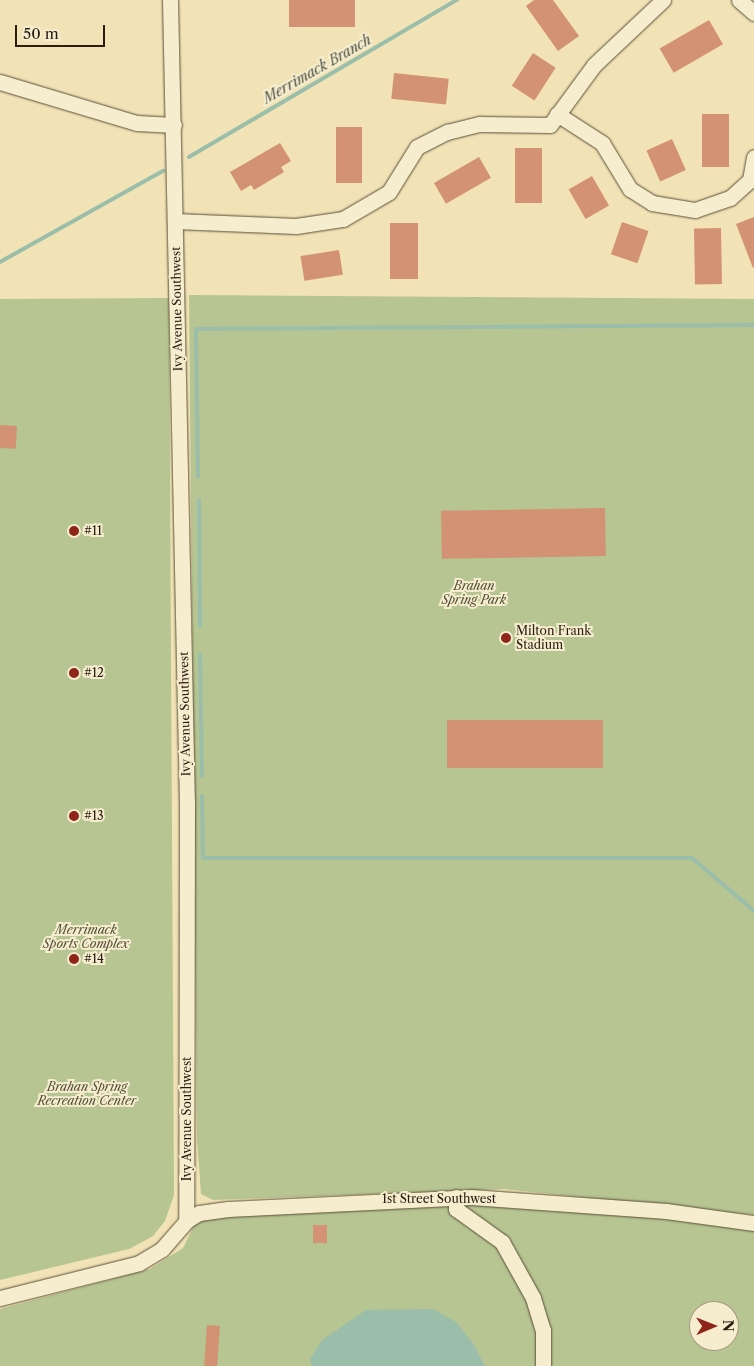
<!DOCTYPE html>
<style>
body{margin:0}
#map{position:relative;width:754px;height:1366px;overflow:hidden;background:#f1e3b5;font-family:"Libre Caslon Text",serif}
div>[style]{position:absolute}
.green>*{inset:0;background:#b6c591}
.water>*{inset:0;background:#9bbeab}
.stream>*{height:4px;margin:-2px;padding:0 2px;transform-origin:2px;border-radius:2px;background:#9bbeab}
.building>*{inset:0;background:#d39274;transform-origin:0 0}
.roads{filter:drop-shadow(0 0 1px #5b4e39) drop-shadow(0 0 1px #5b4e39)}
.minor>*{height:15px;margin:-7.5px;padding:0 7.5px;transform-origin:7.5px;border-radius:7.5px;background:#f6edcf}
.dots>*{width:14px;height:14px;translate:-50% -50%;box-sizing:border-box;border:2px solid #f6edcf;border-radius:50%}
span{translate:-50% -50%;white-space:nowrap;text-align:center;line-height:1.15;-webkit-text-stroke:4px #f6edcf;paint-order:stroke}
.street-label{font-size:12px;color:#291c10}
.poi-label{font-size:12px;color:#291c10}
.left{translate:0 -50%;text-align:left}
.park-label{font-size:12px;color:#534f37;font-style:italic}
.water-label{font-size:14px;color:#515546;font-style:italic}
.north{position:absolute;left:689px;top:1301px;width:50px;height:50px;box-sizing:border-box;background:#f6edcf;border:1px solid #a49983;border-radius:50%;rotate:89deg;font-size:14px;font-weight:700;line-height:20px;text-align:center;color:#291c10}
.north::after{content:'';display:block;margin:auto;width:18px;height:22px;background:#8f2418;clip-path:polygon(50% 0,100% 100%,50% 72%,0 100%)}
.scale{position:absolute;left:15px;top:25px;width:90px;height:22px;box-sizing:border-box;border:2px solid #291c10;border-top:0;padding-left:6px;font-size:15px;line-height:18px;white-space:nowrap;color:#291c10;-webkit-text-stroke:4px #f6edcf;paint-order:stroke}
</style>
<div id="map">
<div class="green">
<i style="clip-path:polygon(189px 295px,754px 299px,754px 1215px,504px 1189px,213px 1200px,201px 1194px,197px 1138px)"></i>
<i style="clip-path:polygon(169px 298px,174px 1195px,165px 1221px,153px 1236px,129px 1249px,0 1280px,0 299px)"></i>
<i style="clip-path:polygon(evenodd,376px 1204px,502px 1204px,632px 1213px,754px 1231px,754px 1366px,0 1366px,0 1309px,150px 1269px,183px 1248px,195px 1223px,216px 1214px,376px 1204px,699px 1311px,729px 1311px,729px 1341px,699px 1341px,699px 1311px)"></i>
</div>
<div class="water">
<i style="clip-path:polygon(433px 1309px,456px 1322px,473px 1343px,485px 1366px,312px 1366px,310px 1359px,322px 1340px,366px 1310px)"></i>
</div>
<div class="stream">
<i style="left:189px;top:157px;width:311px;rotate:-30.4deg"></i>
<i style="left:0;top:262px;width:187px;rotate:-29.2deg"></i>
<i style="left:198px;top:477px;width:148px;rotate:-90.8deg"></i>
<i style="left:196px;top:329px;width:558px;rotate:-0.41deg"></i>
<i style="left:199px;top:500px;width:126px;rotate:89.5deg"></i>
<i style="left:200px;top:655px;width:121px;rotate:89.1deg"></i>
<i style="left:202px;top:796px;width:62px;rotate:89.1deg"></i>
<i style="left:203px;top:858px;width:489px"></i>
<i style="left:692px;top:858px;width:82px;rotate:40.5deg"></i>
</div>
<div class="building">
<i style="left:289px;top:0;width:66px;height:27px"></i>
<i style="clip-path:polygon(534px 0,553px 0,579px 36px,558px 51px,526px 6px)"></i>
<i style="left:709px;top:20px;width:28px;height:57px;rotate:60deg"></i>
<i style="left:533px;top:53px;width:27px;height:39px;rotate:33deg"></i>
<i style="left:394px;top:73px;width:55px;height:26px;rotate:6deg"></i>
<i style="left:729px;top:114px;width:53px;height:27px;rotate:90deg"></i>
<i style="left:336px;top:127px;width:26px;height:56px"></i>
<i style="left:672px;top:139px;width:34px;height:28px;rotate:66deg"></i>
<i style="clip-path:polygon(280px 143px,291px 161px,281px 167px,284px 172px,254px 190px,251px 185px,241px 191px,230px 172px)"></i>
<i style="left:515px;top:148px;width:27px;height:55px"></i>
<i style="left:479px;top:157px;width:24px;height:52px;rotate:60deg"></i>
<i style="left:592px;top:176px;width:34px;height:27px;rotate:60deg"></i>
<i style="clip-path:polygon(754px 217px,754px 267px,753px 268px,736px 224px)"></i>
<i style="left:622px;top:222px;width:28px;height:34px;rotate:19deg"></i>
<i style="left:390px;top:223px;width:28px;height:56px"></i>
<i style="left:721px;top:228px;width:56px;height:27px;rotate:89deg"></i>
<i style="left:339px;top:250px;width:25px;height:39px;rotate:81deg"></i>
<i style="left:0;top:425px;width:17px;height:23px;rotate:3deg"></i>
<i style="left:605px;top:508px;width:48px;height:164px;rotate:89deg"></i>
<i style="left:603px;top:720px;width:48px;height:156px;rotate:90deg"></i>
<i style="left:313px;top:1225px;width:14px;height:18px"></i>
<i style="left:207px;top:1325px;width:13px;height:41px;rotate:4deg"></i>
</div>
<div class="roads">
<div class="minor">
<i style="left:170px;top:0;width:802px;rotate:88.79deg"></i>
<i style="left:187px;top:802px;width:419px;rotate:90.1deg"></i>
<i style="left:739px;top:0;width:20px;rotate:41deg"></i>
<i style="left:0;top:82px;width:143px;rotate:16.7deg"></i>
<i style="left:137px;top:123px;width:37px;rotate:3deg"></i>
<i style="left:557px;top:114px;width:54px;rotate:32.8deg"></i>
<i style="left:602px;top:143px;width:54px;rotate:58.7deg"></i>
<i style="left:630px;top:189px;width:26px;rotate:32deg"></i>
<i style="left:652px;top:203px;width:44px;rotate:9.2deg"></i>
<i style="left:695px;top:210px;width:37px;rotate:-19deg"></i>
<i style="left:730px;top:198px;width:27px;rotate:-42deg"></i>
<i style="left:750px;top:180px;width:23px;rotate:-80deg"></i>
<i style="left:175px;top:221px;width:121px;rotate:2.4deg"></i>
<i style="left:296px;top:226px;width:48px;rotate:-8.5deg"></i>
<i style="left:343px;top:219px;width:53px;rotate:-30.4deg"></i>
<i style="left:389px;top:192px;width:53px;rotate:-58.1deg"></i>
<i style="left:417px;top:147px;width:34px;rotate:-27deg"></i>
<i style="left:447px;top:132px;width:34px;rotate:-14deg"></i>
<i style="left:480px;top:124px;width:70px;rotate:0.8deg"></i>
<i style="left:550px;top:125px;width:74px;rotate:-53.7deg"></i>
<i style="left:594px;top:65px;width:95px;rotate:-43.3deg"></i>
<i style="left:456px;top:1197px;width:12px;rotate:90deg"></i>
<i style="left:456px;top:1209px;width:57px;rotate:35.7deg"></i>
<i style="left:502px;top:1242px;width:64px;rotate:61deg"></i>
<i style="left:533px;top:1298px;width:34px;rotate:73deg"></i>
<i style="left:543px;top:1330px;width:36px;rotate:90deg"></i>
<i style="left:0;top:1298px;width:143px;rotate:-14.1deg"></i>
<i style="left:139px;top:1263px;width:27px;rotate:-31deg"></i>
<i style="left:162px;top:1249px;width:37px;rotate:-49deg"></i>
<i style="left:186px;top:1221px;width:15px;rotate:-32deg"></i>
<i style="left:199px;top:1213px;width:29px;rotate:-8deg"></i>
<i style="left:228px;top:1209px;width:243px;rotate:-2.8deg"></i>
<i style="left:471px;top:1197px;width:196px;rotate:4.1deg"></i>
<i style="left:666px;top:1211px;width:89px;rotate:7.8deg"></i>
</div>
</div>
<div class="dots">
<i style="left:74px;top:531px;background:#8f2418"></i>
<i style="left:506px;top:638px;background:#8f2418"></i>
<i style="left:74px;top:673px;background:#8f2418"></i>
<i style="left:74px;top:816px;background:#8f2418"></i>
<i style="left:74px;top:959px;background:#8f2418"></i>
</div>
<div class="street-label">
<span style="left:177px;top:309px;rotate:-91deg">Ivy Avenue Southwest</span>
<span style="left:185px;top:714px;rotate:-91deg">Ivy Avenue Southwest</span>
<span style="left:187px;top:1119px;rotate:-90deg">Ivy Avenue Southwest</span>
<span style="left:439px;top:1199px">1st Street Southwest</span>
</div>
<div class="poi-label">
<span class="left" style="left:84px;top:531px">#11</span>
<span class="left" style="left:516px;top:638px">Milton Frank<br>Stadium</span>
<span class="left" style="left:84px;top:673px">#12</span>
<span class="left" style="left:84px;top:816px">#13</span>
<span class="left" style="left:84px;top:959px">#14</span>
</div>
<div class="park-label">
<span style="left:474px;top:593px">Brahan<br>Spring Park</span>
<span style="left:86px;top:937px">Merrimack<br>Sports Complex</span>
<span style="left:87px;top:1094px">Brahan Spring<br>Recreation Center</span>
</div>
<div class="water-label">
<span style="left:317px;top:69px;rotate:-30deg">Merrimack Branch</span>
</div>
<div class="north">N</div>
<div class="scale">50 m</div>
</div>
